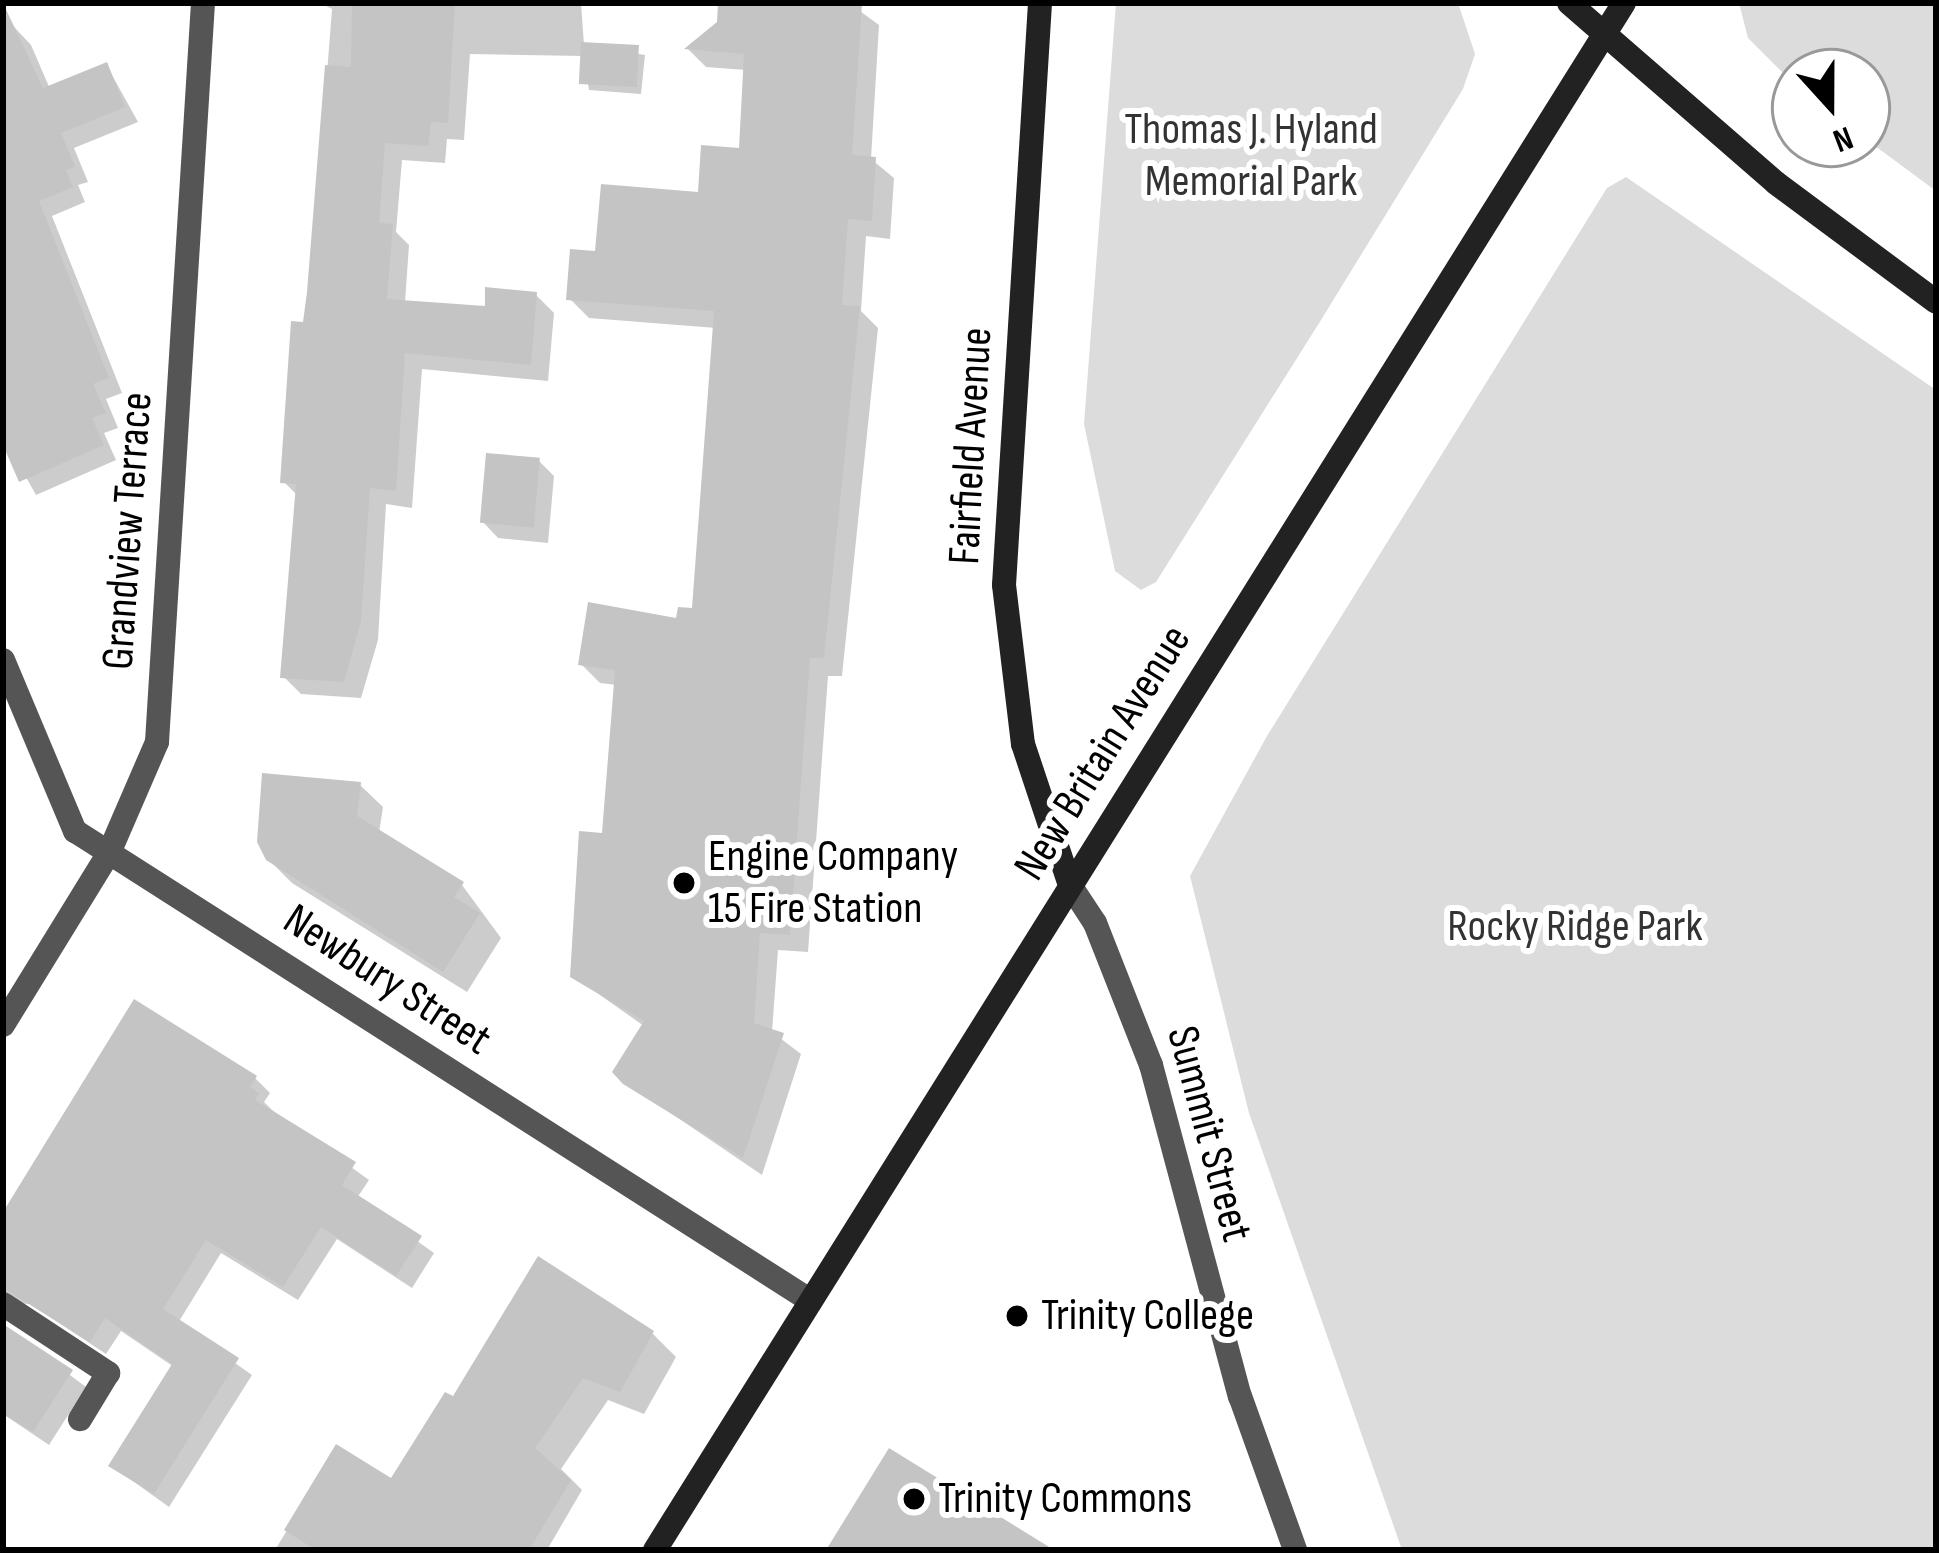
<!DOCTYPE html>
<style>
body{margin:0}
#map{position:relative;width:1939px;height:1553px;overflow:hidden;background:#fff;font-family:"Sofia Sans Condensed",sans-serif}
div>[style]{position:absolute}
.green>*{inset:0;background:#dcdcdc}
.shadow>*{inset:0;background:#0003}
.building>*{inset:0;background:#c4c4c4;transform-origin:0 0}
.lane>*{height:24px;margin:-12px;padding:0 12px;transform-origin:12px;border-radius:12px;background:#555}
.street>*{height:24px;margin:-12px;padding:0 12px;transform-origin:12px;border-radius:12px;background:#555}
.secondary>*{height:24px;margin:-12px;padding:0 12px;transform-origin:12px;border-radius:12px;background:#222}
.dots>*{width:33px;height:33px;translate:-50% -50%;box-sizing:border-box;border:6px solid #fff;border-radius:50%}
span{translate:-50% -50%;white-space:nowrap;text-align:center;line-height:1.15;-webkit-text-stroke:12px #fff;paint-order:stroke}
.park-label{font-size:45px;color:#333}
.street-label{font-size:45px;color:#000}
.poi-label{font-size:45px;color:#000}
.left{translate:0 -50%;text-align:left}
.frame{position:absolute;inset:0;border:6px solid #000;pointer-events:none}
.north{position:absolute;left:1771px;top:48px;width:120px;height:120px;box-sizing:border-box;background:#fff;border:3px solid #999;border-radius:50%;rotate:159deg;font-size:33px;font-weight:700;line-height:48px;text-align:center;color:#000}
.north::after{content:'';display:block;margin:auto;width:42px;height:54px;background:#000;clip-path:polygon(50% 0,100% 100%,50% 72%,0 100%)}
</style>
<div id="map">
<div class="green">
<i style="clip-path:polygon(1116px 3px,1458px 3px,1475px 54px,1463px 89px,1321px 320px,1156px 582px,1141px 590px,1115px 571px,1084px 424px)"></i>
<i style="clip-path:polygon(1739px 3px,1936px 3px,1936px 191px,1867px 140px,1867px 72px,1795px 72px,1795px 85px,1748px 38px)"></i>
<i style="clip-path:polygon(1626px 177px,1936px 390px,1936px 1550px,1402px 1550px,1249px 1113px,1190px 876px,1267px 736px,1607px 188px)"></i>
</div>
<div class="shadow">
<i style="clip-path:polygon(320px 3px,581px 3px,584px 45px,645px 55px,641px 94px,589px 90px,583px 56px,470px 54px,464px 140px,447px 139px,445px 163px,402px 160px,396px 232px,409px 245px,405px 303px,488px 309px,536px 295px,554px 313px,548px 381px,422px 369px,412px 508px,386px 504px,378px 640px,361px 698px,301px 694px,283px 676px,298px 496px,283px 481px,310px 293px,332px 9px)"></i>
<i style="clip-path:polygon(721px 3px,849px 3px,879px 25px,871px 159px,894px 178px,890px 239px,866px 236px,861px 311px,878px 328px,842px 676px,828px 676px,808px 952px,778px 950px,772px 1032px,801px 1054px,762px 1175px,625px 1082px,644px 1026px,573px 976px,605px 836px,617px 685px,600px 683px,581px 664px,694px 611px,716px 328px,589px 318px,570px 299px,598px 254px,700px 195px,742px 151px,746px 70px,706px 67px,688px 49px,720px 23px)"></i>
<i style="clip-path:polygon(3px 15px,31px 45px,50px 89px,107px 66px,138px 122px,74px 148px,88px 182px,78px 185px,85px 202px,52px 216px,122px 393px,106px 399px,118px 428px,104px 433px,116px 460px,36px 495px,3px 436px)"></i>
<i style="clip-path:polygon(539px 461px,554px 476px,548px 543px,498px 538px,483px 522px)"></i>
<i style="clip-path:polygon(360px 785px,383px 807px,379px 833px,462px 885px,501px 938px,467px 992px,292px 883px,268px 859px)"></i>
<i style="clip-path:polygon(255px 1078px,270px 1093px,264px 1102px,272px 1110px,369px 1180px,357px 1198px,434px 1253px,412px 1288px,337px 1239px,298px 1300px,221px 1253px,178px 1323px,252px 1375px,169px 1507px,112px 1466px,174px 1367px,121px 1331px,106px 1354px,30px 1304px,12px 1303px,3px 1314px,3px 1215px)"></i>
<i style="clip-path:polygon(3px 1325px,86px 1387px,49px 1445px,3px 1414px)"></i>
<i style="clip-path:polygon(652px 1333px,676px 1357px,644px 1414px,608px 1400px,561px 1469px,582px 1490px,547px 1550px,275px 1550px,337px 1448px,392px 1482px,454px 1401px)"></i>
</div>
<div class="building">
<i style="clip-path:polygon(3px 3px,43px 88px,107px 62px,125px 107px,61px 133px,75px 167px,66px 170px,73px 187px,39px 201px,109px 378px,93px 384px,106px 413px,92px 418px,104px 445px,19px 482px,3px 445px)"></i>
<i style="clip-path:polygon(352px 3px,455px 3px,448px 123px,431px 122px,428px 146px,385px 143px,379px 223px,393px 224px,387px 299px,485px 306px,485px 287px,537px 292px,531px 365px,405px 353px,396px 491px,370px 488px,361px 621px,344px 682px,280px 678px,296px 484px,280px 483px,291px 321px,303px 322px,307px 292px,325px 65px,351px 67px)"></i>
<i style="clip-path:polygon(718px 3px,862px 3px,852px 155px,876px 157px,872px 221px,848px 219px,842px 305px,860px 306px,824px 658px,810px 658px,790px 935px,760px 933px,754px 1023px,784px 1033px,743px 1158px,623px 1084px,612px 1072px,644px 1021px,570px 977px,579px 831px,602px 833px,615px 670px,578px 665px,588px 602px,676px 618px,678px 607px,692px 608px,714px 311px,566px 300px,570px 249px,595px 251px,601px 184px,698px 192px,701px 145px,739px 148px,744px 54px,684px 49px,717px 22px)"></i>
<i style="left:581px;top:42px;width:58px;height:42px;rotate:3deg"></i>
<i style="left:486px;top:453px;width:54px;height:70px;rotate:5deg"></i>
<i style="clip-path:polygon(262px 773px,361px 782px,357px 816px,464px 882px,454px 897px,480px 913px,443px 972px,266px 860px,257px 842px)"></i>
<i style="clip-path:polygon(134px 999px,257px 1076px,250px 1087px,259px 1093px,255px 1100px,356px 1162px,342px 1185px,422px 1236px,396px 1276px,321px 1227px,283px 1287px,206px 1240px,163px 1309px,239px 1358px,154px 1494px,108px 1466px,172px 1364px,105px 1318px,90px 1342px,3px 1288px,3px 1212px)"></i>
<i style="clip-path:polygon(538px 1256px,654px 1331px,620px 1392px,583px 1378px,535px 1448px,571px 1480px,529px 1550px,316px 1550px,284px 1530px,336px 1444px,391px 1478px,445px 1392px,453px 1396px)"></i>
<i style="clip-path:polygon(3px 1324px,73px 1370px,33px 1432px,3px 1414px)"></i>
<i style="clip-path:polygon(889px 1448px,1054px 1550px,826px 1550px)"></i>
</div>
<div class="lane">
<i style="left:3px;top:1304px;width:126px;rotate:33.3deg"></i>
<i style="left:108px;top:1373px;width:54px;rotate:121.3deg"></i>
</div>
<div class="street">
<i style="left:3px;top:660px;width:186px;rotate:67.2deg"></i>
<i style="left:75px;top:831px;width:873px;rotate:32.56deg"></i>
<i style="left:1070px;top:885px;width:45px;rotate:56.7deg"></i>
<i style="left:1095px;top:923px;width:153px;rotate:68.5deg"></i>
<i style="left:1151px;top:1065px;width:343px;rotate:75deg"></i>
<i style="left:1240px;top:1396px;width:164px;rotate:70.3deg"></i>
<i style="left:3px;top:1025px;width:202px;rotate:-58.4deg"></i>
<i style="left:109px;top:853px;width:121px;rotate:-66.6deg"></i>
<i style="left:157px;top:742px;width:740px;rotate:-86.44deg"></i>
</div>
<div class="secondary">
<i style="left:1040px;top:3px;width:583px;rotate:93.54deg"></i>
<i style="left:1004px;top:585px;width:160px;rotate:83.2deg"></i>
<i style="left:1023px;top:744px;width:149px;rotate:71.6deg"></i>
<i style="left:1569px;top:3px;width:274px;rotate:41deg"></i>
<i style="left:1776px;top:183px;width:199px;rotate:36.6deg"></i>
<i style="left:655px;top:1550px;width:1825px;rotate:-57.94deg"></i>
</div>
<div class="dots">
<i style="left:684px;top:883px;background:#000"></i>
<i style="left:1017px;top:1316px;background:#000"></i>
<i style="left:914px;top:1499px;background:#000"></i>
</div>
<div class="park-label">
<span style="left:1251px;top:156px">Thomas J. Hyland<br>Memorial Park</span>
<span style="left:1575px;top:927px">Rocky Ridge Park</span>
</div>
<div class="street-label">
<span style="left:971px;top:446px;rotate:-87deg">Fairfield Avenue</span>
<span style="left:128px;top:531px;rotate:-86deg">Grandview Terrace</span>
<span style="left:1103px;top:753px;rotate:-58deg">New Britain Avenue</span>
<span style="left:387px;top:980px;rotate:33deg">Newbury Street</span>
<span style="left:1209px;top:1134px;rotate:75deg">Summit Street</span>
</div>
<div class="poi-label">
<span class="left" style="left:708px;top:883px">Engine Company<br>15 Fire Station</span>
<span class="left" style="left:1041px;top:1316px">Trinity College</span>
<span class="left" style="left:938px;top:1499px">Trinity Commons</span>
</div>
<div class="frame"></div>
<div class="north">N</div>
</div>
